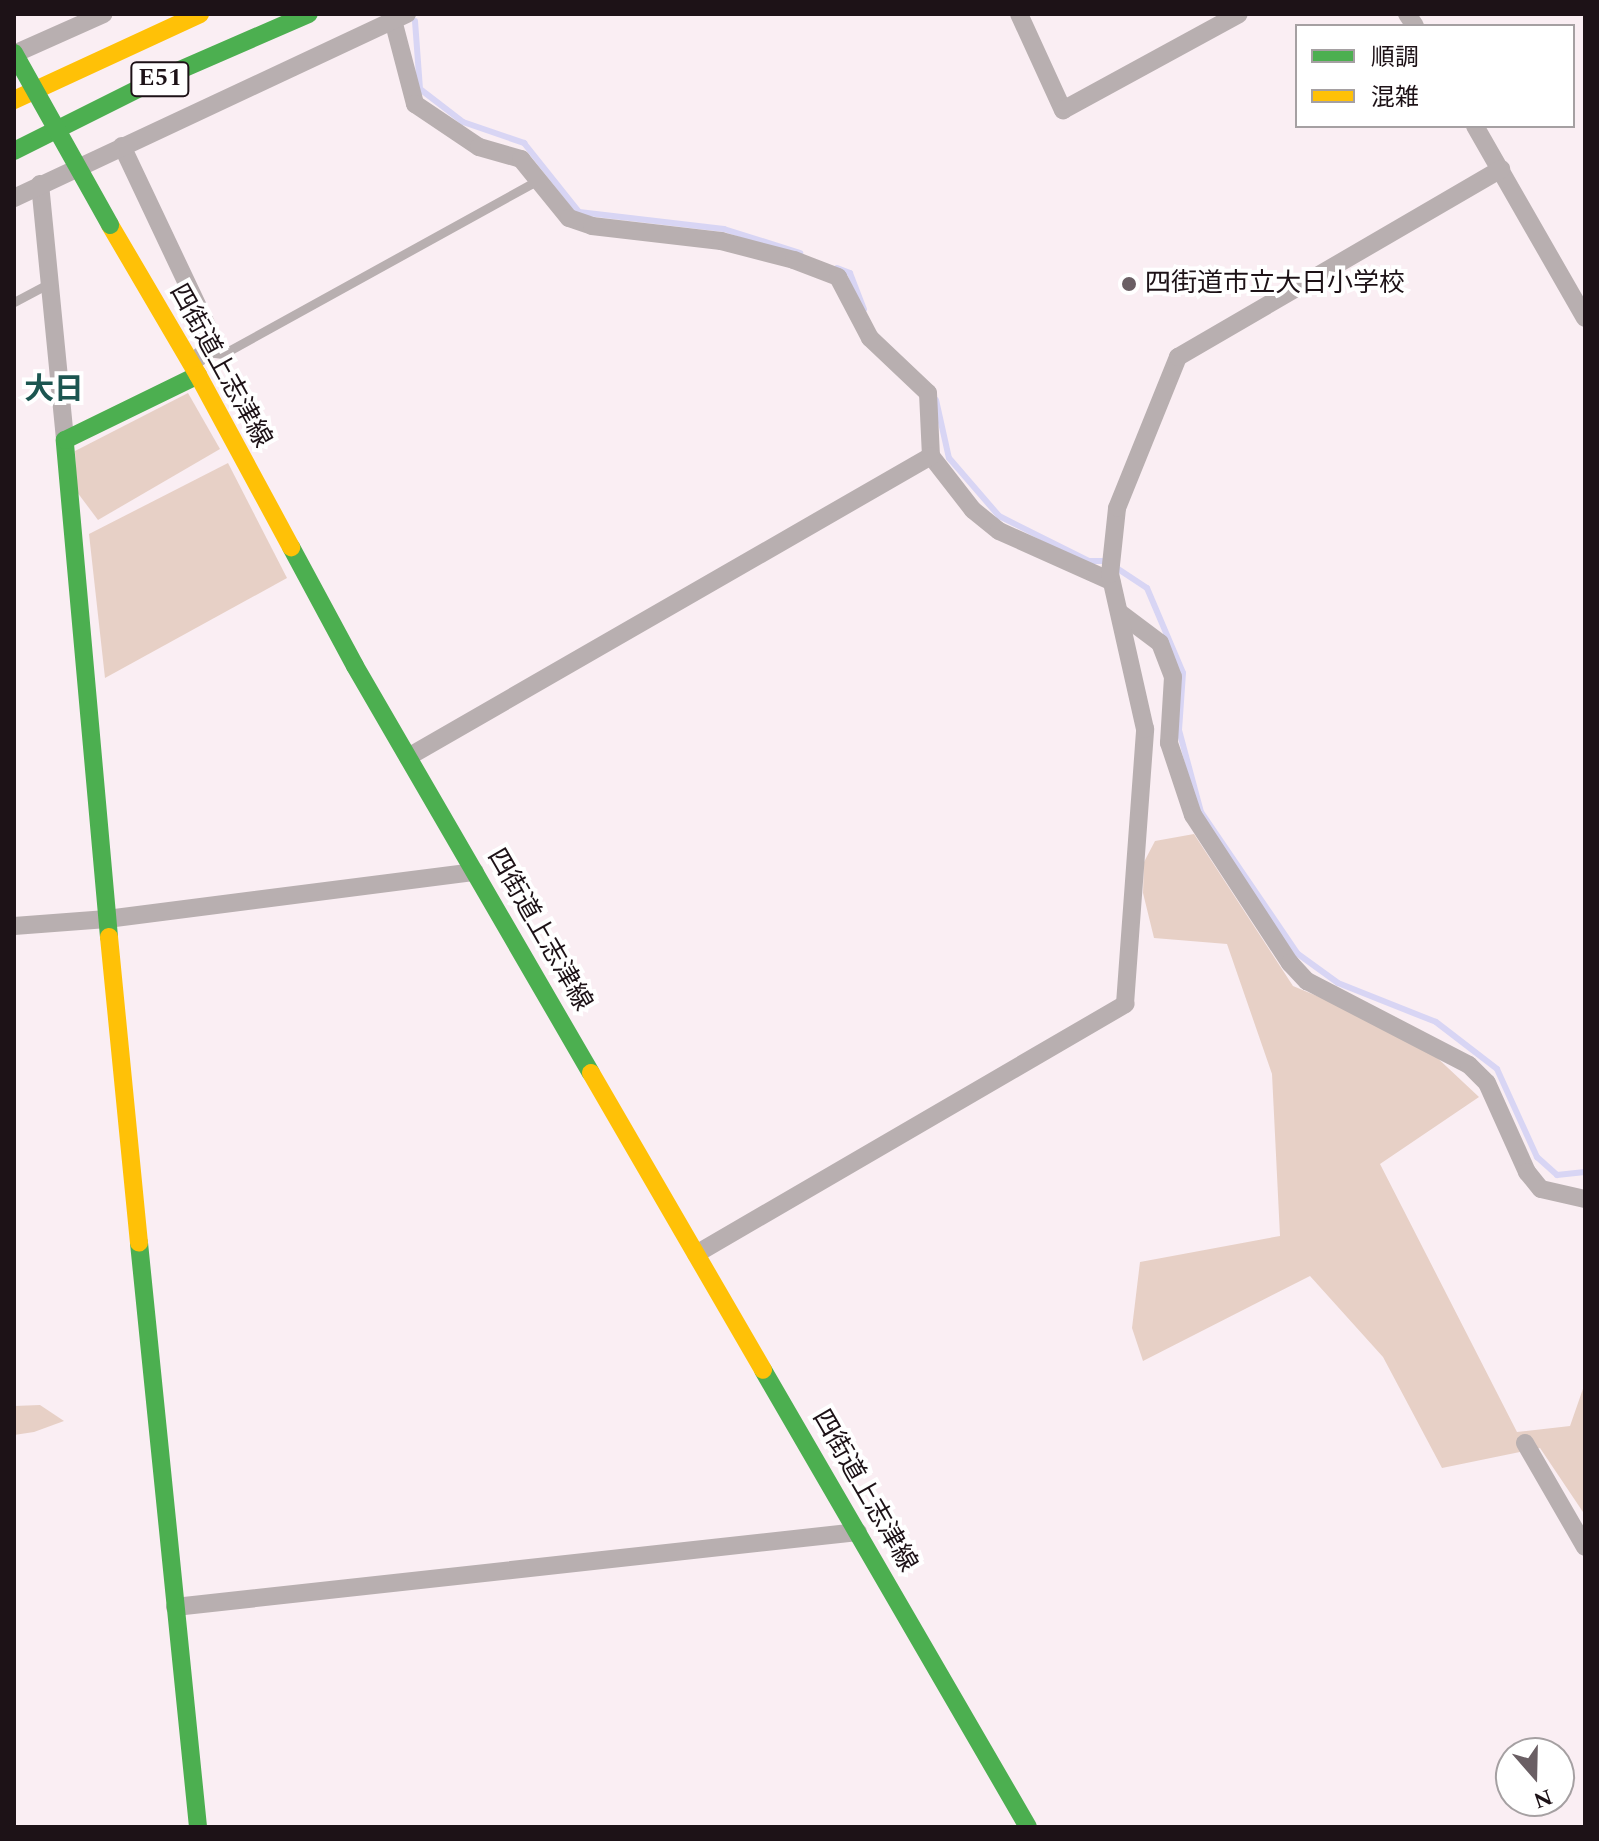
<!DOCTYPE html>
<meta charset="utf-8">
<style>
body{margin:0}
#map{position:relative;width:1599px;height:1841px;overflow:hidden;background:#faeef3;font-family:Spectral,"Noto Sans JP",serif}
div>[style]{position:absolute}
.green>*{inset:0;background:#e7d0c6}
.stream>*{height:6px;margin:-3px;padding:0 3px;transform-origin:3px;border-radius:3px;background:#d8d5f4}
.lane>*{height:9px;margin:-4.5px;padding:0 4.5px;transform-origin:4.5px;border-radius:4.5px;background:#b8afb0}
.street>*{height:18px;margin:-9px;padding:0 9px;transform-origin:9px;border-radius:9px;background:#b8afb0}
.fast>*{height:18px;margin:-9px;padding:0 9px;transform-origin:9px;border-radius:9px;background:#4caf50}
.slow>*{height:18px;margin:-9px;padding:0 9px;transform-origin:9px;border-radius:9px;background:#ffc107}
.fast-bridge>*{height:18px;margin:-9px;padding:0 9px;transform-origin:9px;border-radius:9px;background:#4caf50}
.dots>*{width:22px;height:22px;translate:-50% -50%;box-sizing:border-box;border:4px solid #fff;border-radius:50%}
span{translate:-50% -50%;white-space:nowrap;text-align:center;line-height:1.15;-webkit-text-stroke:8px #fff;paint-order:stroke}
.shield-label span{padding:2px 6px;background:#fff;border:2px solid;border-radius:6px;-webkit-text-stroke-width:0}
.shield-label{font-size:24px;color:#1d1217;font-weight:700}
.poi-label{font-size:26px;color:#1d1217}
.left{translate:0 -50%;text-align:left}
.street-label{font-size:26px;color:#1d1217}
.quarter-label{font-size:30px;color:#1b5550;font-weight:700}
.frame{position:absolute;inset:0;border:16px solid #1d1217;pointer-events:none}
.legend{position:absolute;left:1295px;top:24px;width:280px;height:104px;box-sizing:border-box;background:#fff;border:2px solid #a5a0a2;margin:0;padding:10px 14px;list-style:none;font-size:24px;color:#1d1217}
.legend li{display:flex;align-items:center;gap:16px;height:40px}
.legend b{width:40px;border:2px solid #a5a0a2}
.north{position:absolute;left:1495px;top:1737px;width:80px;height:80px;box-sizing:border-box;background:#fff;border:2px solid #a5a0a2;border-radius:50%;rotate:160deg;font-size:22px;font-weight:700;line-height:32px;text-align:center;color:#1d1217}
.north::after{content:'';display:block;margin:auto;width:28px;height:36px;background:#6a5f64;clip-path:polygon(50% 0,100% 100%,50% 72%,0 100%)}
</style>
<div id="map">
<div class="green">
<i style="clip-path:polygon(188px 393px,220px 449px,98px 520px,77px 492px,75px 451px)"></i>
<i style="clip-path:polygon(228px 463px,287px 578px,105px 678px,89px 534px)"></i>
<i style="clip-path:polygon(1194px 834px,1293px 986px,1415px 1037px,1479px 1097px,1380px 1164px,1517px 1432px,1570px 1426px,1585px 1383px,1585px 1515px,1540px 1448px,1442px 1468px,1383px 1357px,1310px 1276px,1143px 1361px,1132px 1328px,1140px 1262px,1280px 1236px,1272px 1074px,1227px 944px,1154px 938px,1143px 893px,1144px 862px,1155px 841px)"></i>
<i style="clip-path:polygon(40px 1405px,64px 1421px,34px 1432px,14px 1435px,14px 1406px)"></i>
</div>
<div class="stream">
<i style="left:415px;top:21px;width:68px;rotate:85.8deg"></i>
<i style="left:420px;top:89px;width:54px;rotate:37.5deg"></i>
<i style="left:463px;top:122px;width:65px;rotate:19deg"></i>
<i style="left:524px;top:143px;width:88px;rotate:51.4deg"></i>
<i style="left:579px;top:212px;width:146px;rotate:6.7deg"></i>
<i style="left:724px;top:229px;width:80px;rotate:17.5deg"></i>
<i style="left:837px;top:268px;width:14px;rotate:21deg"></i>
<i style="left:850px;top:273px;width:39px;rotate:69deg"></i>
<i style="left:936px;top:400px;width:59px;rotate:77.4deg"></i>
<i style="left:949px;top:458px;width:77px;rotate:49.2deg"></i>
<i style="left:999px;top:516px;width:101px;rotate:26.6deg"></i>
<i style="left:1089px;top:561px;width:17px"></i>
<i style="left:1106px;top:561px;width:49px;rotate:33.4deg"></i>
<i style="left:1147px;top:588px;width:92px;rotate:67deg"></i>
<i style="left:1183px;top:673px;width:57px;rotate:94deg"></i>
<i style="left:1179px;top:730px;width:85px;rotate:75deg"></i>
<i style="left:1201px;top:812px;width:172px;rotate:55.7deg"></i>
<i style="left:1298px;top:954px;width:49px;rotate:35.9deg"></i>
<i style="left:1338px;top:983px;width:105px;rotate:21.7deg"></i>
<i style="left:1436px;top:1022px;width:77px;rotate:37.6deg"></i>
<i style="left:1497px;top:1069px;width:97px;rotate:65.6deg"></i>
<i style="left:1537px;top:1157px;width:27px;rotate:42deg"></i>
<i style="left:1557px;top:1175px;width:28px;rotate:-6deg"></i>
</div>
<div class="lane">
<i style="left:14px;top:302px;width:40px;rotate:-28deg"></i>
<i style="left:207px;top:352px;width:16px;rotate:7deg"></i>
<i style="left:223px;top:354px;width:358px;rotate:-28.9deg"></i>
</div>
<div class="street">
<i style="left:1019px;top:14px;width:106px;rotate:65.4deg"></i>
<i style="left:1063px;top:110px;width:200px;rotate:-28.6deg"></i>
<i style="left:1407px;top:14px;width:14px;rotate:56deg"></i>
<i style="left:393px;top:20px;width:87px;rotate:75.3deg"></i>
<i style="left:415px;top:104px;width:77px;rotate:33.9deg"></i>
<i style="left:479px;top:147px;width:44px;rotate:15.9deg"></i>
<i style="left:521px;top:159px;width:76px;rotate:50.9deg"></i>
<i style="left:569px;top:218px;width:24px;rotate:19deg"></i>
<i style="left:592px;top:226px;width:130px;rotate:6.6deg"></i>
<i style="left:721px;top:241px;width:75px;rotate:14.6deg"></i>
<i style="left:794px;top:260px;width:47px;rotate:21.1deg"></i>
<i style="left:838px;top:277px;width:69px;rotate:62.3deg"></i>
<i style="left:870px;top:338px;width:80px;rotate:43.5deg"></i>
<i style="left:928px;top:393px;width:63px;rotate:87.3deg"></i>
<i style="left:931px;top:456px;width:68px;rotate:52.1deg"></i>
<i style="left:973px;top:510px;width:33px;rotate:39deg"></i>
<i style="left:999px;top:531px;width:123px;rotate:24.1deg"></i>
<i style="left:14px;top:54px;width:98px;rotate:-24deg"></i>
<i style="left:1475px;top:126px;width:221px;rotate:60.2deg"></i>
<i style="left:122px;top:146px;width:201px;rotate:64.7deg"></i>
<i style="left:208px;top:328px;width:24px;rotate:92deg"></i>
<i style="left:207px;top:352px;width:19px;rotate:148deg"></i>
<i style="left:40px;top:184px;width:257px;rotate:84.4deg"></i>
<i style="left:14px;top:198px;width:434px;rotate:-25.1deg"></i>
<i style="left:1120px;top:613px;width:50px;rotate:36.9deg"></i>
<i style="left:1160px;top:643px;width:36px;rotate:69deg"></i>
<i style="left:1173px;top:677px;width:66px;rotate:93.5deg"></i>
<i style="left:1169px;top:743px;width:76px;rotate:71.6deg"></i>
<i style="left:1193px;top:815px;width:177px;rotate:56.8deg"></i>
<i style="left:1290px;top:963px;width:25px;rotate:47deg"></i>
<i style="left:1307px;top:981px;width:182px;rotate:27.4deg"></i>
<i style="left:1469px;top:1065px;width:25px;rotate:45deg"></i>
<i style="left:1487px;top:1083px;width:98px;rotate:65.8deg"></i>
<i style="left:1527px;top:1172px;width:22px;rotate:51deg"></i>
<i style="left:1541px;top:1189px;width:45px;rotate:12.8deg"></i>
<i style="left:408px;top:757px;width:603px;rotate:-29.92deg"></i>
<i style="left:14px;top:926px;width:93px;rotate:-4.3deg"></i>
<i style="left:107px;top:919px;width:371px;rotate:-7.3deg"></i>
<i style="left:696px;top:1254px;width:497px;rotate:-30.2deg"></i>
<i style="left:1125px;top:1004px;width:276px;rotate:-85.8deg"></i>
<i style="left:1145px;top:729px;width:159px;rotate:-102.7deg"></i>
<i style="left:1110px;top:574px;width:66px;rotate:-83.9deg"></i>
<i style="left:1117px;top:508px;width:163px;rotate:-68deg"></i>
<i style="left:1178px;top:357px;width:374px;rotate:-30.2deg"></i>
<i style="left:1525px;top:1443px;width:120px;rotate:60deg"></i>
<i style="left:175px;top:1607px;width:687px;rotate:-6.27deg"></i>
</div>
<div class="fast">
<i style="left:14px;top:151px;width:152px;rotate:-26.6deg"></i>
<i style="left:150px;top:83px;width:173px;rotate:-23.5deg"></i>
<i style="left:291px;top:547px;width:135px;rotate:61.7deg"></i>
<i style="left:355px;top:666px;width:470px;rotate:59.9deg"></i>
<i style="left:109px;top:937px;width:499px;rotate:-95.1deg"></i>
<i style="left:65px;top:440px;width:148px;rotate:-26deg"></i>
<i style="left:139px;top:1243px;width:587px;rotate:84.23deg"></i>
<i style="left:763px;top:1370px;width:528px;rotate:59.89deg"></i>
</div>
<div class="slow">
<i style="left:14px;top:100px;width:205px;rotate:-24.8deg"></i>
<i style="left:110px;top:225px;width:174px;rotate:59.6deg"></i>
<i style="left:198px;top:375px;width:196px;rotate:61.6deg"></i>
<i style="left:109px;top:937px;width:307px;rotate:84.4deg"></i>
<i style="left:591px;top:1073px;width:343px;rotate:59.9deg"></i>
</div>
<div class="fast-bridge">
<i style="left:14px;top:53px;width:197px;rotate:60.8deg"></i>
</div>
<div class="dots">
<i style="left:1129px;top:284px;background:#6a5f64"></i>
</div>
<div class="shield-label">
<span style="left:160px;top:79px">E51</span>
</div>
<div class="poi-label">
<span class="left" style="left:1145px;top:284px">四街道市立大日小学校</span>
</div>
<div class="street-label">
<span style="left:220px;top:366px;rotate:61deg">四街道上志津線</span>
<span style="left:539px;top:930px;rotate:60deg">四街道上志津線</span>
<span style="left:864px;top:1491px;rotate:60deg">四街道上志津線</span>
</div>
<div class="quarter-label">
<span style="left:54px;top:390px">大日</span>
</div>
<div class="frame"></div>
<ul class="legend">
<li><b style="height:10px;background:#4caf50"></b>順調</li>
<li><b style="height:10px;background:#ffc107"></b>混雑</li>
</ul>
<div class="north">N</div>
</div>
